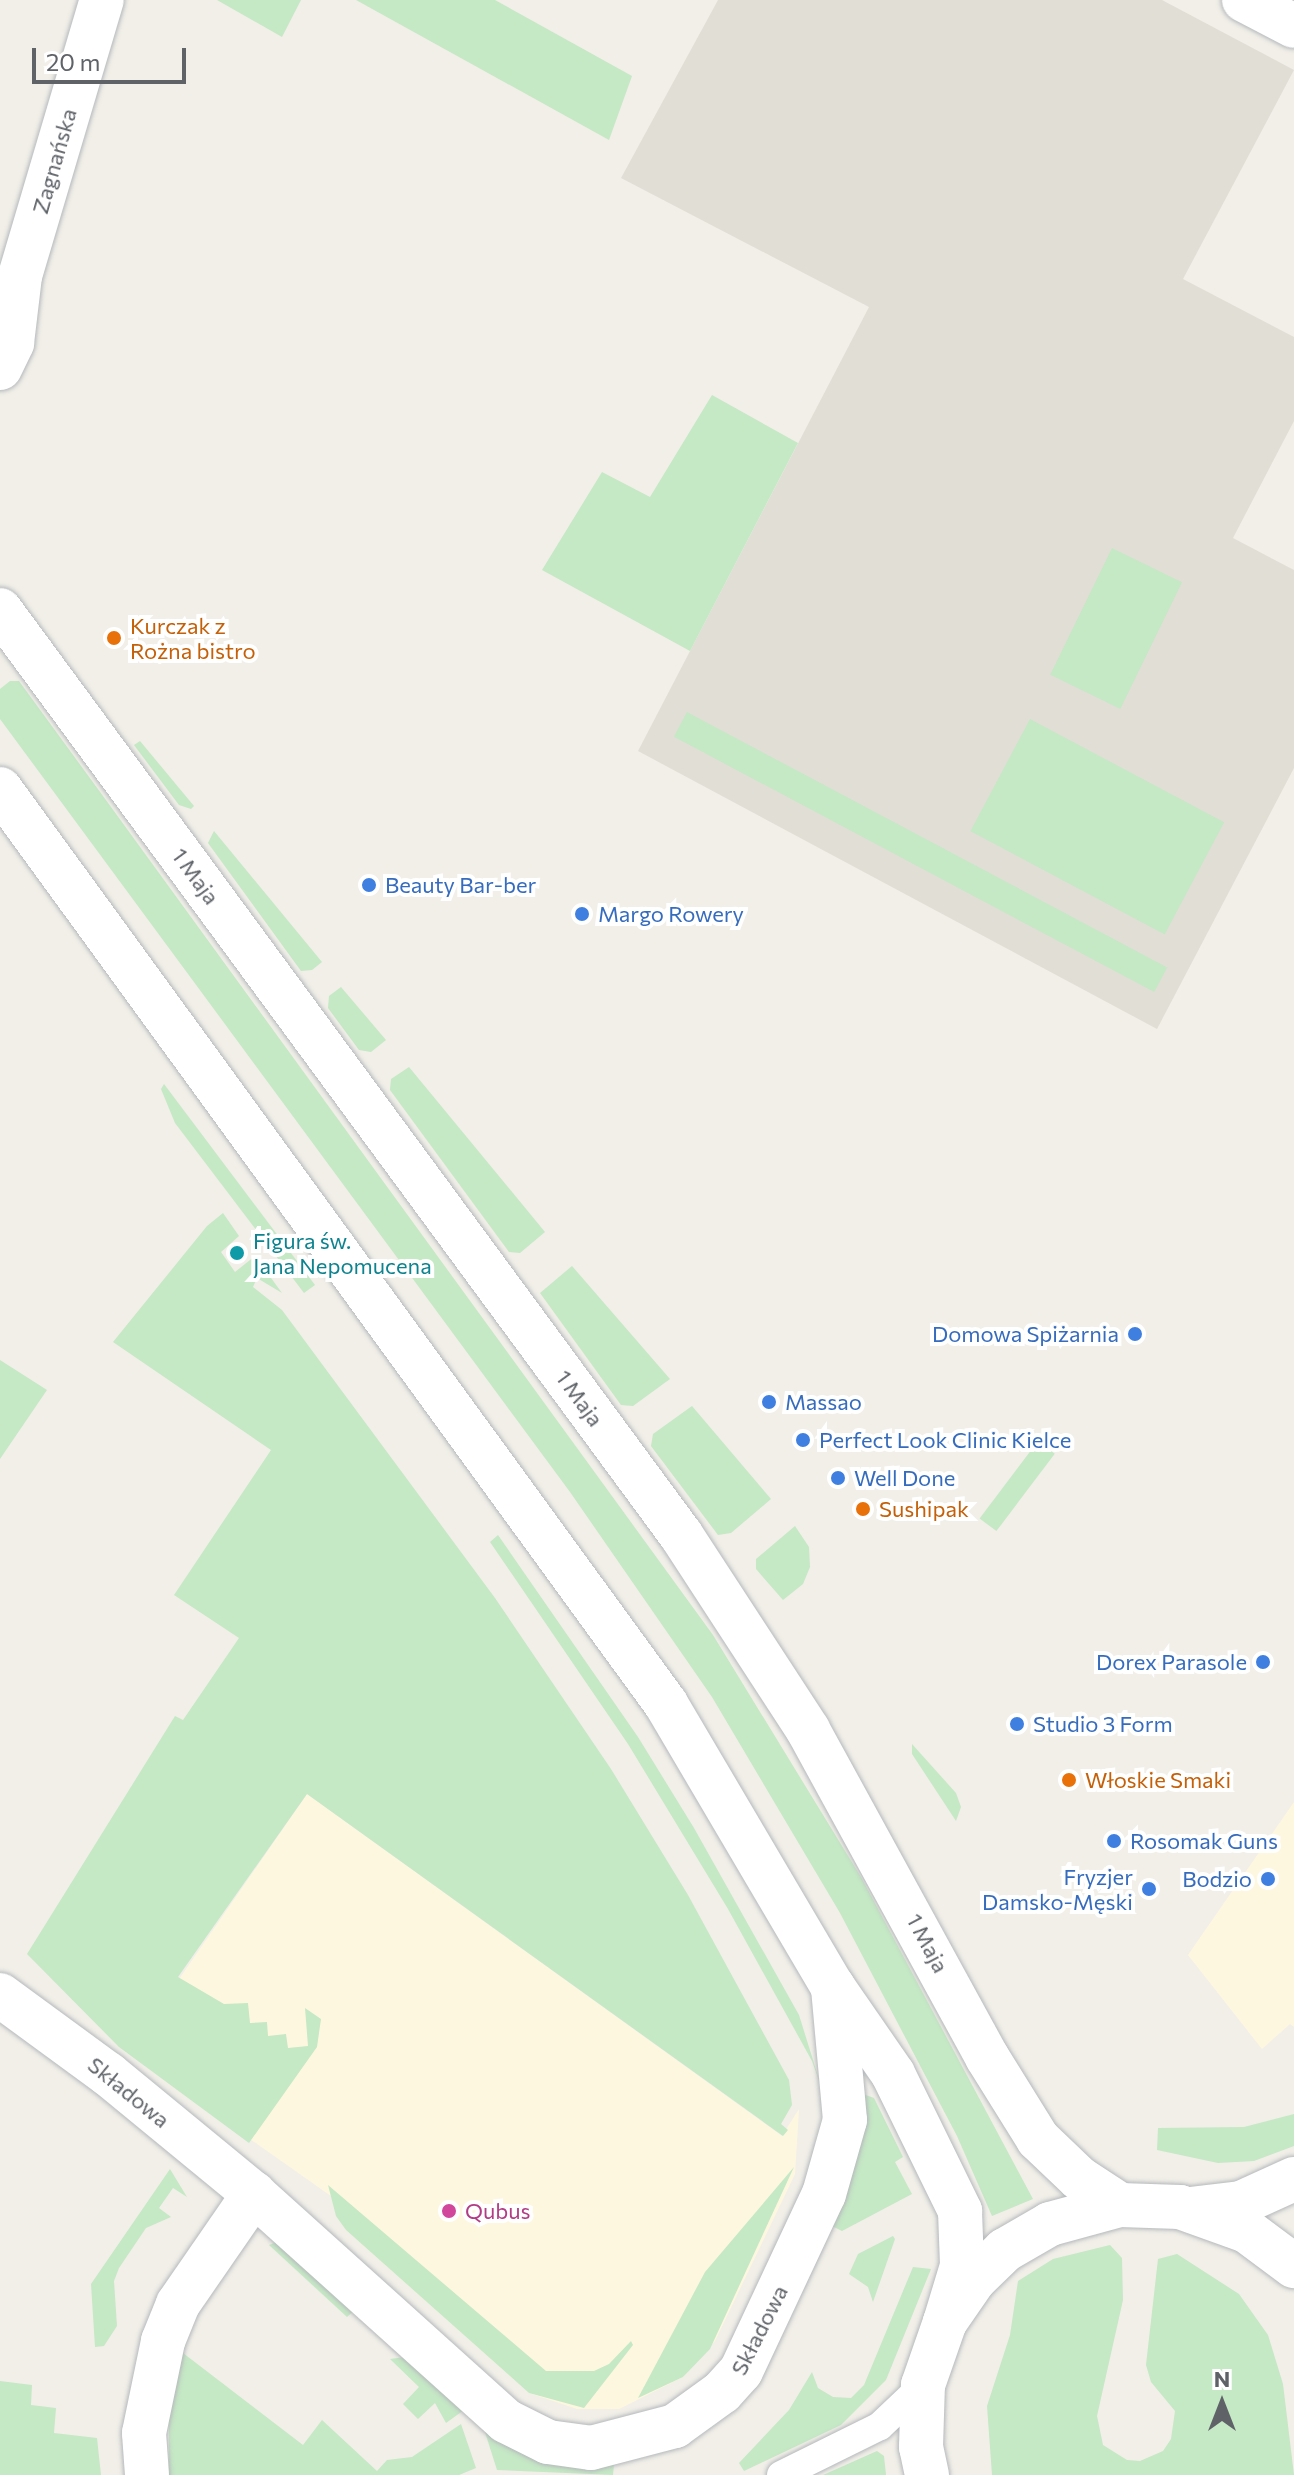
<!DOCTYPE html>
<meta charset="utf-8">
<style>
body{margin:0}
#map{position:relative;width:1294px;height:2475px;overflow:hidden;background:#f1efe8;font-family:Commissioner,sans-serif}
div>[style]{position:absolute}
.commercial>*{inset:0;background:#fef7e0}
.education>*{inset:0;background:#e1ded6}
.green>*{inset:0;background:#c5e8c5;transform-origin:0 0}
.roads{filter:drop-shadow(0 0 2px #b5b8bc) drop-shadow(0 0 2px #b5b8bc)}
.service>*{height:28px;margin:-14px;padding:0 14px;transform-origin:14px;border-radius:14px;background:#fff}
.minor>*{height:44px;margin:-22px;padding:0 22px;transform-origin:22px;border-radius:22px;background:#fff}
.tertiary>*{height:44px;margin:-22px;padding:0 22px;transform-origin:22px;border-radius:22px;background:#fff}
.secondary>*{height:44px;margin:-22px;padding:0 22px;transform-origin:22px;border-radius:22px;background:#fff}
.dots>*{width:22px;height:22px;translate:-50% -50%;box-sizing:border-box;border:4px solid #fff;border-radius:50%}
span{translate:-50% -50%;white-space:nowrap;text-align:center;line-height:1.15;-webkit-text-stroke:8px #fff;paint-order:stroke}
.street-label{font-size:22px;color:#5f6368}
.food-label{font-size:22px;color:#c56008}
.left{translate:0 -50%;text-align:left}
.shop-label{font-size:22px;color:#366cbe}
.right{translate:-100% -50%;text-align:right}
.culture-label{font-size:22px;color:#0d838f}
.hotel-label{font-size:22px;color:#b23c85}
.north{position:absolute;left:1182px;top:2363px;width:80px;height:80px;-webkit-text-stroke:6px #fff;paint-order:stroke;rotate:0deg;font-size:22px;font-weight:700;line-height:32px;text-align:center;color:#5f6368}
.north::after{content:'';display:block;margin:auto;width:28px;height:36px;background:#5f6368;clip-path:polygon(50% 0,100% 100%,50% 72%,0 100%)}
.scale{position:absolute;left:32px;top:48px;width:154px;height:36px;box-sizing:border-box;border:4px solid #5f6368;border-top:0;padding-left:10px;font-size:24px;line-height:28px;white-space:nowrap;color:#5f6368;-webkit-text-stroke:6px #fff;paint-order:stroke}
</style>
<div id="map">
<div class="commercial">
<i style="clip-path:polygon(307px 1794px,782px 2136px,799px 2109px,795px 2174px,715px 2341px,683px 2377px,619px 2409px,577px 2409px,529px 2393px,346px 2230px,331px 2196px,128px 2053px)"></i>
<i style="clip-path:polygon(1294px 1802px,1294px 2027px,1290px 2024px,1262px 2049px,1188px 1955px)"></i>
</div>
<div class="education">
<i style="clip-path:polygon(718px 0,1162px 0,1294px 70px,1183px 279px,1294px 337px,1294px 421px,1233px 538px,1294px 570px,1294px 768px,1157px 1029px,638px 751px,869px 307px,621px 178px)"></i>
</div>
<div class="green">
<i style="clip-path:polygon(217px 0,301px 0,282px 37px)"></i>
<i style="clip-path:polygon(356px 0,495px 0,632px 76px,609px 140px)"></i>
<i style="clip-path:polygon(712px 395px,798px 443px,690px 651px,542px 570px,602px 472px,650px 497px)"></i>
<i style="left:1112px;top:548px;width:78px;height:141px;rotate:26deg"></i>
<i style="clip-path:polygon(10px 681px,19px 681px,103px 796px,713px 1635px,861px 1877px,1033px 2199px,992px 2216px,957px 2136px,840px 1913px,712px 1697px,570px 1492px,0 719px,0 689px)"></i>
<i style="left:687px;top:712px;width:544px;height:28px;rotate:28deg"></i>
<i style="left:1030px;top:719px;width:220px;height:127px;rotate:28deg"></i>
<i style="clip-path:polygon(140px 741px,194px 806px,191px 809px,179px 805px,134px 745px)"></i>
<i style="clip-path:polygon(214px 831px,322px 962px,312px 970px,301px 971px,208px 843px)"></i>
<i style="clip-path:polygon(341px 987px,386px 1040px,371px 1052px,359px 1050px,328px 1008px,329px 996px)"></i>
<i style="clip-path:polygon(409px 1067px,545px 1232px,520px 1253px,509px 1252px,390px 1090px,391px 1079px)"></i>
<i style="clip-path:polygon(164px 1084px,315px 1285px,304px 1293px,175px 1123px,161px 1089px)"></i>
<i style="clip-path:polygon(223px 1213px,239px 1236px,221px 1252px,235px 1272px,255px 1256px,282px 1293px,257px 1278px,253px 1287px,282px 1310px,495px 1598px,611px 1769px,688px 1895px,789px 2080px,792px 2105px,781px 2124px,788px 2130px,783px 2136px,307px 1794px,178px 1977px,224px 2004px,248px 2003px,250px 2023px,267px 2022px,268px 2036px,286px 2034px,288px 2048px,308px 2046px,305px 2008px,321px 2019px,317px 2047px,249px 2143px,119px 2047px,27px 1954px,175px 1716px,183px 1720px,239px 1638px,174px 1595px,271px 1450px,113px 1342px,207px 1226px)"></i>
<i style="clip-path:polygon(572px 1266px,670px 1379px,633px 1406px,621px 1405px,540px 1293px)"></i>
<i style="clip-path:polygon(0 1360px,47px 1390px,0 1459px)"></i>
<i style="clip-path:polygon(692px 1406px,771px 1499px,731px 1533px,718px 1535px,651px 1446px,653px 1434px)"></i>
<i style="left:1038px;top:1441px;width:21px;height:97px;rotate:37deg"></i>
<i style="clip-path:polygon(795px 1526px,809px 1547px,810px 1567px,803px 1584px,783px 1600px,756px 1569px,756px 1559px)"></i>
<i style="clip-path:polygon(498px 1535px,638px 1737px,694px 1828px,799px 2015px,823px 2092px,812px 2061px,728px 1909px,628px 1744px,490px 1542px)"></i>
<i style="clip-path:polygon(912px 1744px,956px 1793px,961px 1807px,956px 1821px,912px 1754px)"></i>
<i style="clip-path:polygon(863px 2094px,874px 2098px,903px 2157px,895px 2162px,912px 2194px,842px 2231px,830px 2225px)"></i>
<i style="clip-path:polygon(1294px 2114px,1294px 2146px,1254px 2161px,1218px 2163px,1157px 2150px,1158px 2128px,1244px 2127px)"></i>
<i style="clip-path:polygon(794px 2167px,710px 2349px,683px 2377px,638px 2398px,705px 2272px)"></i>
<i style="clip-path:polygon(170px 2169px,187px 2197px,173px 2188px,159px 2208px,171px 2217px,146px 2228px,119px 2268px,114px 2281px,117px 2326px,104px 2346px,95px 2347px,91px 2284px)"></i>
<i style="clip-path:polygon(328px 2185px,546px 2371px,594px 2371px,609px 2364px,631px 2341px,633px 2345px,584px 2408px,529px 2393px,346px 2230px,336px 2216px)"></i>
<i style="clip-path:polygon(893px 2236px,895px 2239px,873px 2302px,868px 2287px,849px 2274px,858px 2254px)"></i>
<i style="clip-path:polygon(277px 2242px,355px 2310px,347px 2317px,269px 2245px)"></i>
<i style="clip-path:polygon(1110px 2245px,1122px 2258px,1123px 2300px,1097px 2416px,1103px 2445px,1127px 2460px,1140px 2461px,1163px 2451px,1171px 2439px,1175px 2411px,1151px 2382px,1146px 2365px,1158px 2259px,1177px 2254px,1239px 2294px,1268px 2335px,1283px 2384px,1294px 2475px,992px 2475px,987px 2406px,1010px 2335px,1018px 2281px,1053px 2259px)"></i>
<i style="clip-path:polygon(913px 2267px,931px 2269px,886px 2380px,841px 2425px,744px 2471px,739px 2463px,789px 2410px,812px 2372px,818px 2388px,833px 2397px,851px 2398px,864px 2385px)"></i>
<i style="clip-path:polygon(183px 2353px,303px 2445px,322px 2420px,377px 2471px,387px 2460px,412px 2457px,461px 2424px,476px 2468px,459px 2475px,169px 2475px,169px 2421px)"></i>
<i style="clip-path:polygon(405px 2357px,464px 2410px,446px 2423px,435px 2403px,418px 2419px,403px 2404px,419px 2387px,390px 2359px)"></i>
<i style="clip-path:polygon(0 2381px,32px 2385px,31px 2405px,56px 2408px,54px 2433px,97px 2438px,101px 2475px,0 2475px)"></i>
<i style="clip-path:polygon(484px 2429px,614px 2464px,613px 2475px,497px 2470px)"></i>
<i style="clip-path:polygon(877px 2451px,884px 2456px,886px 2475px,823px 2475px)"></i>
</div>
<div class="roads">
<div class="service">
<i style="left:781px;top:2475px;width:110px;rotate:-26.3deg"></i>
<i style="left:880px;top:2426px;width:59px;rotate:-43.6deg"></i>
</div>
<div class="minor">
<i style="left:1244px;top:0;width:56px;rotate:27.5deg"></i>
<i style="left:0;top:368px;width:28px;rotate:-64deg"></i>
<i style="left:12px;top:343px;width:67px;rotate:-83.2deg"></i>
<i style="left:20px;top:276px;width:288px;rotate:-73.5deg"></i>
<i style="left:0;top:1995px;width:134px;rotate:36.2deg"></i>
<i style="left:108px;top:2074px;width:189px;rotate:39.4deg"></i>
<i style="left:254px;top:2194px;width:339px;rotate:42deg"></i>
<i style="left:506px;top:2421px;width:47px;rotate:26.6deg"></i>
<i style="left:548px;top:2442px;width:43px;rotate:7.9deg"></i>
<i style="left:591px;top:2448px;width:87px;rotate:-14.7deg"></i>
<i style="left:675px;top:2426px;width:58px;rotate:-35.9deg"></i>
<i style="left:722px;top:2392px;width:28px;rotate:-48deg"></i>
<i style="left:741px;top:2371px;width:195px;rotate:-64.9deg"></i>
<i style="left:824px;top:2194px;width:77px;rotate:-74.2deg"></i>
<i style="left:845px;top:2120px;width:134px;rotate:-95.2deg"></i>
<i style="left:147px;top:2475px;width:42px;rotate:-94.1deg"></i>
<i style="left:144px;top:2433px;width:94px;rotate:-78.3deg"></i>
<i style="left:163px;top:2341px;width:40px;rotate:-68deg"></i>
<i style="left:178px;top:2304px;width:134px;rotate:-55.4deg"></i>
</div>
<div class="tertiary">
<i style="left:1190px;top:2209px;width:51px;rotate:-6.7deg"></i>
<i style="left:1241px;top:2203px;width:58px;rotate:-24.4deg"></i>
</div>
<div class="secondary">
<i style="left:0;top:610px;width:1149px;rotate:53.64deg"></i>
<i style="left:681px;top:1535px;width:233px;rotate:56.9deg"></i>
<i style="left:808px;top:1730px;width:373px;rotate:61.3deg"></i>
<i style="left:987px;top:2057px;width:97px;rotate:58.1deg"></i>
<i style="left:1038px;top:2139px;width:57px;rotate:43.6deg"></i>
<i style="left:1079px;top:2178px;width:49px;rotate:33.4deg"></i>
<i style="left:0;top:789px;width:1132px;rotate:53.95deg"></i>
<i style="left:666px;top:1704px;width:329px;rotate:59.5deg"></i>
<i style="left:833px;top:1987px;width:106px;rotate:55.4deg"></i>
<i style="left:893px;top:2074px;width:153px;rotate:63.9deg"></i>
<i style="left:960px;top:2211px;width:55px;rotate:87.9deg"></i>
<i style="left:962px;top:2266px;width:59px;rotate:106.9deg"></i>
<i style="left:927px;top:2475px;width:29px;rotate:-102deg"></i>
<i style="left:921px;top:2447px;width:62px;rotate:-88.2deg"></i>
<i style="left:923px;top:2385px;width:67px;rotate:-70.8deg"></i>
<i style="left:945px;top:2322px;width:51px;rotate:-55.4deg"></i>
<i style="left:974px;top:2280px;width:43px;rotate:-44.1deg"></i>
<i style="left:1005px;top:2250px;width:52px;rotate:-30deg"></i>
<i style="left:1050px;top:2224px;width:73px;rotate:-15.2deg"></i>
<i style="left:1120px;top:2205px;width:60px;rotate:1.9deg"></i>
<i style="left:1180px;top:2207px;width:71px;rotate:19.7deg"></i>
<i style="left:1247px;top:2231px;width:59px;rotate:36.7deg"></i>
</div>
</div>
<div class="dots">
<i style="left:114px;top:638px;background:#e8710a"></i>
<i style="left:369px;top:885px;background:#3f7fe0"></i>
<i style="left:582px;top:914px;background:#3f7fe0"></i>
<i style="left:237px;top:1253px;background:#0f9aa8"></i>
<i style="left:1135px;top:1334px;background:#3f7fe0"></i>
<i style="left:769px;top:1402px;background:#3f7fe0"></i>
<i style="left:803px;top:1440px;background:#3f7fe0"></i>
<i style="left:838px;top:1478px;background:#3f7fe0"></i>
<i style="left:863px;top:1509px;background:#e8710a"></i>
<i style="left:1263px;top:1662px;background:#3f7fe0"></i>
<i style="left:1017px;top:1724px;background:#3f7fe0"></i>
<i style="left:1069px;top:1780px;background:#e8710a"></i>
<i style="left:1114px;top:1841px;background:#3f7fe0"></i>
<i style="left:1268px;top:1879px;background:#3f7fe0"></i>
<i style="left:1149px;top:1889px;background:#3f7fe0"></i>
<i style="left:449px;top:2211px;background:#d1479c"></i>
</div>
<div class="street-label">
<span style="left:54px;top:161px;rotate:-74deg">Zagnańska</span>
<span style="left:196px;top:876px;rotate:54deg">1 Maja</span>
<span style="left:580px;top:1398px;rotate:54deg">1 Maja</span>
<span style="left:928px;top:1943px;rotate:62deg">1 Maja</span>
<span style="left:129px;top:2092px;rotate:39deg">Składowa</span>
<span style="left:759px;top:2330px;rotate:-63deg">Składowa</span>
</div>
<div class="food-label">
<span class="left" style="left:130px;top:638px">Kurczak z<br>Rożna bistro</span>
<span class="left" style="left:879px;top:1509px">Sushipak</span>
<span class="left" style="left:1085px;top:1780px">Włoskie Smaki</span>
</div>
<div class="shop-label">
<span class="left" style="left:385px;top:885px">Beauty Bar-ber</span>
<span class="left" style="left:598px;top:914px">Margo Rowery</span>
<span class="right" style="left:1119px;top:1334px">Domowa Spiżarnia</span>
<span class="left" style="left:785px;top:1402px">Massao</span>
<span class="left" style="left:819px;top:1440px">Perfect Look Clinic Kielce</span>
<span class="left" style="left:854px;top:1478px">Well Done</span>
<span class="right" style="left:1247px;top:1662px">Dorex Parasole</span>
<span class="left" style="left:1033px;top:1724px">Studio 3 Form</span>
<span class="left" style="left:1130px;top:1841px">Rosomak Guns</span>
<span class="right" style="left:1133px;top:1889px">Fryzjer<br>Damsko-Męski</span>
<span class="right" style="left:1252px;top:1879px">Bodzio</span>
</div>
<div class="culture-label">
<span class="left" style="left:253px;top:1253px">Figura św.<br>Jana Nepomucena</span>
</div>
<div class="hotel-label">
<span class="left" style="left:465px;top:2211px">Qubus</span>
</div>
<div class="north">N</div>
<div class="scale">20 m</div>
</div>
